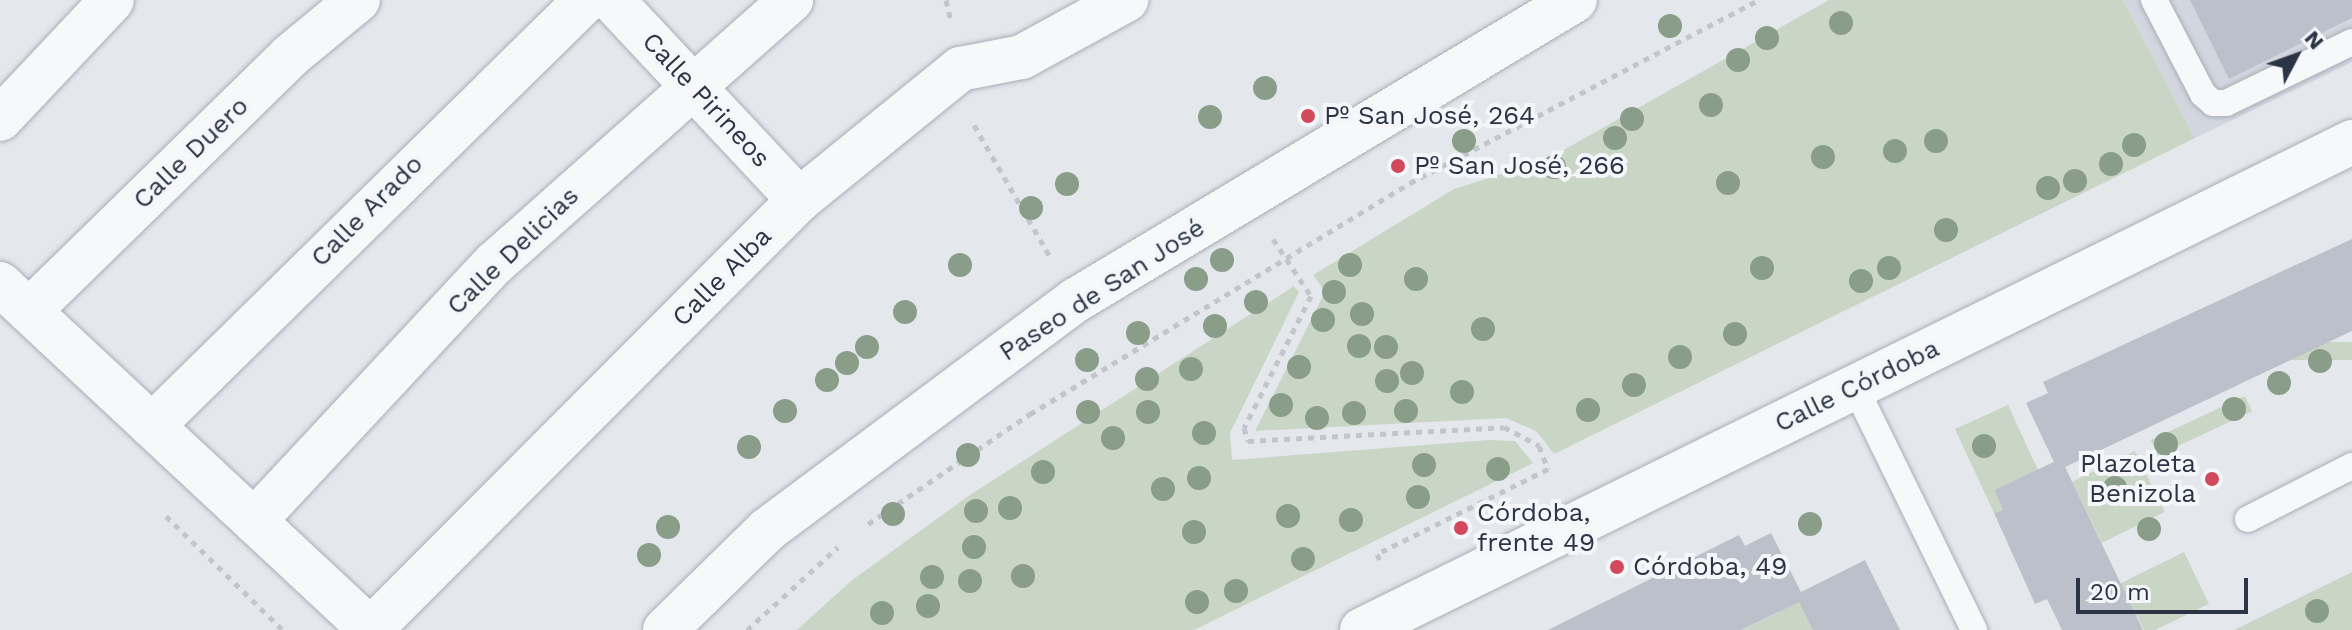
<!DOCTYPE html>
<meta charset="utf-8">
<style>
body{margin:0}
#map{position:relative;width:2352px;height:630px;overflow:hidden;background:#e4e7ec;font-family:"Work Sans",sans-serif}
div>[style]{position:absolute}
.built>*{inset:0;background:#d2d6de}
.green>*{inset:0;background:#c9d6c5;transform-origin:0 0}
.building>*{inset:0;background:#bbc0ca}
.path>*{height:5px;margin-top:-2.5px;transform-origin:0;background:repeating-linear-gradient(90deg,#c2c5cb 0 6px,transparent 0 12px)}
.roads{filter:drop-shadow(0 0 2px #a9aeb7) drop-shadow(0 0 2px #a9aeb7)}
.service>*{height:26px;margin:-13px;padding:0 13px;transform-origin:13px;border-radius:13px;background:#f7f8fa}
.minor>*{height:44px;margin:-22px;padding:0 22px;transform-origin:22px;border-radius:22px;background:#f7f8fa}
.tertiary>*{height:44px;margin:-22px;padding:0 22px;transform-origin:22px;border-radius:22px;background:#f7f8fa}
.trees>*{width:24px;height:24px;margin:-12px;border-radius:50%;background:#899d89}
.dots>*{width:22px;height:22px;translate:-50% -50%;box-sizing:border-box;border:4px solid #f4f6f9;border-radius:50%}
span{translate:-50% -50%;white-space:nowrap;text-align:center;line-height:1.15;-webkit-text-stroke:8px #f4f6f9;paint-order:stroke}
.street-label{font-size:26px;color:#2b3445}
.poi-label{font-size:26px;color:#2b3445}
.left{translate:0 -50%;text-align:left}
.right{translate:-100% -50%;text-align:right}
.north{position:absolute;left:2256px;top:16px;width:80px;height:80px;-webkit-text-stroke:6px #f4f6f9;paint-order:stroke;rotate:49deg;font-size:22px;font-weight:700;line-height:32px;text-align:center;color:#2b3445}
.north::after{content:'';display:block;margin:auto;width:28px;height:36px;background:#2b3445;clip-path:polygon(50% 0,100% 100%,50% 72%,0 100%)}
.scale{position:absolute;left:2076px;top:578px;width:172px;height:36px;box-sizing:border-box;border:4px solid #2b3445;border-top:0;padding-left:10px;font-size:24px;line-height:28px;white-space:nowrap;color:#2b3445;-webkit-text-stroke:6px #f4f6f9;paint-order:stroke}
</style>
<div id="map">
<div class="built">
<i style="clip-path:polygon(2123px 0,2352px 0,2352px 62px,2195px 138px)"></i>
</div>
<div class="green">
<i style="clip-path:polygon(1829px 0,2123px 0,2195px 138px,1554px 454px,1536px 431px,1506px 418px,1255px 431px,1325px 292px,1313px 275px,1454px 189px,1546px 160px)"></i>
<i style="clip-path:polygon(1294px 286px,1299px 292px,1230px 433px,1232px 460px,1489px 440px,1515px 441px,1533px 463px,1194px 630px,797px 630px,851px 581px,967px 497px)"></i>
<i style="left:2352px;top:342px;width:18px;height:96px;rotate:90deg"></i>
<i style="left:2245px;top:396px;width:17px;height:104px;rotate:65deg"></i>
<i style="clip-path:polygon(2008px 405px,2038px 470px,1994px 490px,2003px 510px,1994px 513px,1955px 429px)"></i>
<i style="left:2135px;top:451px;width:68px;height:70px;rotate:64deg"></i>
<i style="clip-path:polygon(2184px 552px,2209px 604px,2155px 630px,2144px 630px,2135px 612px,2127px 616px,2113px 587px)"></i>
<i style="clip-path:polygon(2352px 572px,2352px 630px,2234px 630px)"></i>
<i style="clip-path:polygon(1801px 592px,1813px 614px,1807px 617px,1813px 630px,1742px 630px,1779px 612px)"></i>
</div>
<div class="building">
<i style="clip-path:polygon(2190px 0,2352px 0,2352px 18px,2229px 79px)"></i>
<i style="clip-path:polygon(2352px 239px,2352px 331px,2065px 467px,2143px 630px,2062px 630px,2047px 599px,2035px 604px,1994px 513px,2003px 510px,1994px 490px,2054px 462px,2026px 403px,2048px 393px,2043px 382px)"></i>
<i style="clip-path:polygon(1771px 533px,1801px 592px,1865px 560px,1900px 630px,1813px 630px,1799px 602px,1741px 630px,1548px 630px,1739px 535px,1745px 546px)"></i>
</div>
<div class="path">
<i style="left:946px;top:0;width:18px;rotate:77deg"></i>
<i style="left:974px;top:125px;width:150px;rotate:60deg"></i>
<i style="left:1273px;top:239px;width:69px;rotate:56.3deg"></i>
<i style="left:1311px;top:296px;width:148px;rotate:116.9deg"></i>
<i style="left:1244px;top:428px;width:14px;rotate:73deg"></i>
<i style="left:1248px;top:441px;width:256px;rotate:-3.1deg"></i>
<i style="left:1504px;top:427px;width:40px;rotate:28deg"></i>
<i style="left:1539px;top:446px;width:25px;rotate:69deg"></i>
<i style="left:1548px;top:469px;width:191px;rotate:153.6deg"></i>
<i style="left:1377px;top:554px;width:10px;rotate:66deg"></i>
<i style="left:166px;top:516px;width:163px;rotate:44.3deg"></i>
<i style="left:868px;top:524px;width:196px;rotate:-34.2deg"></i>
<i style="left:1030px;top:414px;width:445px;rotate:-31.3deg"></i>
<i style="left:1410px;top:183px;width:394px;rotate:-27.7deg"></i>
<i style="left:747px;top:630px;width:123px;rotate:-42.4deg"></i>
</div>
<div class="roads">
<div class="service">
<i style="left:2154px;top:0;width:106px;rotate:62.5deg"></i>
<i style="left:2203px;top:94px;width:13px;rotate:42deg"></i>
<i style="left:2213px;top:103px;width:13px"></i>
<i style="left:2226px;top:103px;width:140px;rotate:-25.8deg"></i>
<i style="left:1855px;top:387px;width:271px;rotate:63.9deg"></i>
<i style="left:2248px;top:519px;width:117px;rotate:-27deg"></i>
</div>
<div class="minor">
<i style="left:612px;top:0;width:274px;rotate:46.9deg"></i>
<i style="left:0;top:119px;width:163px;rotate:-46.7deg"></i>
<i style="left:0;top:284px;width:507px;rotate:43deg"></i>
<i style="left:29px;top:311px;width:365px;rotate:-44.3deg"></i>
<i style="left:290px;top:56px;width:88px;rotate:-39.5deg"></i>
<i style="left:152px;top:426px;width:608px;rotate:-44.47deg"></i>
<i style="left:254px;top:521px;width:353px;rotate:-47deg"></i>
<i style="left:495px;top:263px;width:396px;rotate:-41.6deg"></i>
<i style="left:371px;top:629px;width:606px;rotate:-45.07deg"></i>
<i style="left:799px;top:200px;width:208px;rotate:-39.1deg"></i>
<i style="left:960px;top:69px;width:63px;rotate:-11deg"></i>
<i style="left:1022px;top:57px;width:119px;rotate:-28.7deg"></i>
<i style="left:1362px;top:630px;width:1104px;rotate:-26.24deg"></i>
</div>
<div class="tertiary">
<i style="left:665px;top:630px;width:143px;rotate:-44.4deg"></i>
<i style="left:767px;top:530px;width:385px;rotate:-36.7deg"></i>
<i style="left:1076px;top:300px;width:582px;rotate:-31.01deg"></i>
</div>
</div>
<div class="trees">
<i style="left:1841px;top:23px"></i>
<i style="left:1670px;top:26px"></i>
<i style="left:1767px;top:38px"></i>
<i style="left:1738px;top:60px"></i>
<i style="left:1265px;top:88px"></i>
<i style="left:1711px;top:105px"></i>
<i style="left:1210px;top:117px"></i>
<i style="left:1632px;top:119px"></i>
<i style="left:1615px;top:138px"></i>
<i style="left:1464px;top:141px"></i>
<i style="left:1936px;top:141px"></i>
<i style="left:2134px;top:145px"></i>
<i style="left:1895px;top:151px"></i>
<i style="left:1823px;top:157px"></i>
<i style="left:2111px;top:164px"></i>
<i style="left:1554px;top:167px"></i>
<i style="left:2075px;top:181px"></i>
<i style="left:1728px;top:183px"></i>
<i style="left:1067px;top:184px"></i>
<i style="left:2048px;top:188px"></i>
<i style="left:1031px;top:208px"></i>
<i style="left:1946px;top:230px"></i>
<i style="left:1222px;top:260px"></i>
<i style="left:960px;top:265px"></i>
<i style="left:1350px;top:265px"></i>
<i style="left:1762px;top:268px"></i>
<i style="left:1889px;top:268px"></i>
<i style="left:1196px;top:279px"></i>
<i style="left:1416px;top:279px"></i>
<i style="left:1861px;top:281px"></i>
<i style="left:1334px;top:292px"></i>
<i style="left:1256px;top:302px"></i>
<i style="left:905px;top:312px"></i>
<i style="left:1362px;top:314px"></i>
<i style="left:1323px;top:320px"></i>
<i style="left:1215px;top:326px"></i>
<i style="left:1483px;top:329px"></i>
<i style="left:1138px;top:333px"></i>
<i style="left:1735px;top:334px"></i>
<i style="left:1359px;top:346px"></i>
<i style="left:867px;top:347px"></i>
<i style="left:1386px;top:347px"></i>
<i style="left:1680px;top:357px"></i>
<i style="left:1087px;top:360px"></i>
<i style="left:2320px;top:361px"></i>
<i style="left:847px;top:363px"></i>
<i style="left:1299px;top:367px"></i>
<i style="left:1191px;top:369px"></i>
<i style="left:1412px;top:373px"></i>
<i style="left:1147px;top:379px"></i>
<i style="left:827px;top:380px"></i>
<i style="left:1387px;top:381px"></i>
<i style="left:2279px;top:383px"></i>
<i style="left:1634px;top:385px"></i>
<i style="left:1462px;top:392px"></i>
<i style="left:1281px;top:405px"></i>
<i style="left:2234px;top:409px"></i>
<i style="left:1588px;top:410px"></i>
<i style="left:785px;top:411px"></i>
<i style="left:1406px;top:411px"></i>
<i style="left:1088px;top:412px"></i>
<i style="left:1148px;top:412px"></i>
<i style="left:1354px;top:413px"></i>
<i style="left:1317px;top:418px"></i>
<i style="left:1204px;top:433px"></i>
<i style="left:1113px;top:438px"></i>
<i style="left:2166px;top:444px"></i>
<i style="left:1984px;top:446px"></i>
<i style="left:749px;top:447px"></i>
<i style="left:968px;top:455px"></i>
<i style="left:1424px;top:465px"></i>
<i style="left:1498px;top:469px"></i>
<i style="left:1043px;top:472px"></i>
<i style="left:1199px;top:478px"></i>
<i style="left:2115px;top:488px"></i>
<i style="left:1163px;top:489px"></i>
<i style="left:1418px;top:497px"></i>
<i style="left:1010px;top:508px"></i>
<i style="left:976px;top:511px"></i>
<i style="left:893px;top:514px"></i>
<i style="left:1288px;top:516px"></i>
<i style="left:1351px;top:520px"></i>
<i style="left:1810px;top:524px"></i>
<i style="left:668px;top:527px"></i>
<i style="left:2149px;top:529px"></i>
<i style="left:1194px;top:532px"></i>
<i style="left:974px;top:547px"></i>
<i style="left:649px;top:555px"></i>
<i style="left:1303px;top:559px"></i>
<i style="left:1023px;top:576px"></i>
<i style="left:932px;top:577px"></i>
<i style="left:970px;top:581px"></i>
<i style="left:1236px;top:591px"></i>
<i style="left:1197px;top:602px"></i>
<i style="left:928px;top:606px"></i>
<i style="left:2317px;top:611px"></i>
<i style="left:882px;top:613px"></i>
</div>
<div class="dots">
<i style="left:1308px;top:116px;background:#d1495b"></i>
<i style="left:1398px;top:166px;background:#d1495b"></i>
<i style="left:2212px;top:479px;background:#d1495b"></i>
<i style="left:1461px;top:528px;background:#d1495b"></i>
<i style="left:1617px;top:567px;background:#d1495b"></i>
</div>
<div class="street-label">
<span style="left:706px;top:100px;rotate:47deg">Calle Pirineos</span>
<span style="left:191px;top:153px;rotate:-44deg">Calle Duero</span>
<span style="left:367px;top:211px;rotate:-45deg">Calle Arado</span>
<span style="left:513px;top:251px;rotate:-44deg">Calle Delicias</span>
<span style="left:722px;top:277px;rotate:-45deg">Calle Alba</span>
<span style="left:1102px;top:290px;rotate:-33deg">Paseo de San José</span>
<span style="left:1857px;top:386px;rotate:-26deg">Calle Córdoba</span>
</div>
<div class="poi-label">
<span class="left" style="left:1324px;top:116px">Pº San José, 264</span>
<span class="left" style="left:1414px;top:166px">Pº San José, 266</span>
<span class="right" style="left:2196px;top:479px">Plazoleta<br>Benizola</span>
<span class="left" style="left:1477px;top:528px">Córdoba,<br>frente 49</span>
<span class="left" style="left:1633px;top:567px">Córdoba, 49</span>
</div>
<div class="north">N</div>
<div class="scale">20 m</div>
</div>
